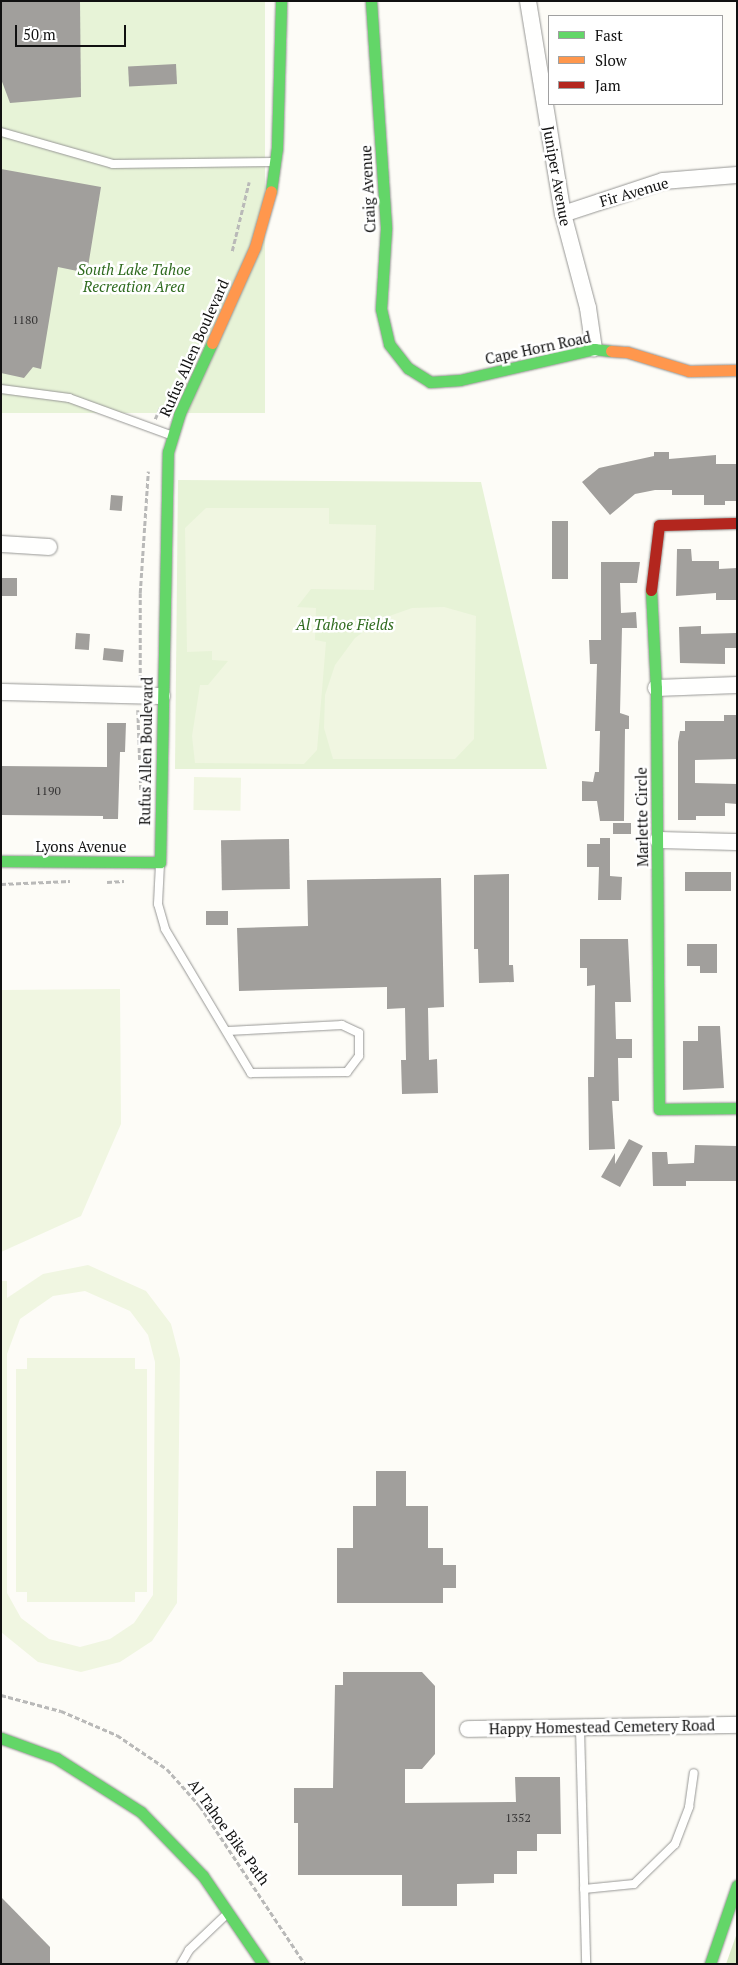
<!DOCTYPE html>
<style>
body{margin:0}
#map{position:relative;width:738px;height:1965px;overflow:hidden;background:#fdfcf7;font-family:"PT Serif",serif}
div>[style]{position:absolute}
.green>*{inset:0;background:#e7f3d7;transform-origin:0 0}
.forest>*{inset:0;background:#d8eac5}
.pitch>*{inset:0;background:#f0f6e1;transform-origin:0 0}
.building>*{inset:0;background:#a19f9c;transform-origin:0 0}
.path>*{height:2.5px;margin-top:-1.25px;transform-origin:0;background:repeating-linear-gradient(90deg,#b9b9b8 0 5px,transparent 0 7.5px)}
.roads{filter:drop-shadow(0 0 1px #979795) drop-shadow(0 0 1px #979795)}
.lane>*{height:8px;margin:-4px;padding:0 4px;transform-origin:4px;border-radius:4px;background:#fffffe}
.street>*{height:16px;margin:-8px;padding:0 8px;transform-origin:8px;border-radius:8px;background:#fffffe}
.fast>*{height:11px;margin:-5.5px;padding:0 5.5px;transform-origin:5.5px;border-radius:5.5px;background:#63d668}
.slow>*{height:11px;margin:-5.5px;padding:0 5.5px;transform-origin:5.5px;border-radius:5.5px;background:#ff974d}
.jam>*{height:11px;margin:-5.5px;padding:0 5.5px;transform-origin:5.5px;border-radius:5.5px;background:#b3261e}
span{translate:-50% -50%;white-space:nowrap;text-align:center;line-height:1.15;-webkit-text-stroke:5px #fff;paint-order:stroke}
.number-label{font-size:12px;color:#353434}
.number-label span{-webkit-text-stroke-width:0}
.street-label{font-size:15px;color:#111}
.park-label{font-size:15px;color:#2f6b1f;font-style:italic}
.frame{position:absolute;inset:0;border:2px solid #111;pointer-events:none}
.legend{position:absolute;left:548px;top:15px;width:175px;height:90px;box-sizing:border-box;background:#fff;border:1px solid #a0a0a0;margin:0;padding:6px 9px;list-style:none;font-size:15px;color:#111}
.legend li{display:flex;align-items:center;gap:10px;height:25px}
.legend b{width:25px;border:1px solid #a0a0a0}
.scale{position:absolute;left:15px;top:25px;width:111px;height:22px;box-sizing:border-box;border:2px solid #111;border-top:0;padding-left:6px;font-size:15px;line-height:18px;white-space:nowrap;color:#111;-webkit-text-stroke:4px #fff;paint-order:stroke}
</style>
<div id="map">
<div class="green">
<i style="left:1px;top:1px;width:264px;height:412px"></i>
<i style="clip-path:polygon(178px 480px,481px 482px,547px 769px,175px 769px)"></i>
</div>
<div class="forest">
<i style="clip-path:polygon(737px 1933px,737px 1964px,726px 1964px)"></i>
</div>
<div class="pitch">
<i style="clip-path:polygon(206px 508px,329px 508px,329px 524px,376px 525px,374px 590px,311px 589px,297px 607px,316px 608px,315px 640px,326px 642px,317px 750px,304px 764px,195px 763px,192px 736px,200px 685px,208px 685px,228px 661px,212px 660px,212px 651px,187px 652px,185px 528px)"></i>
<i style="clip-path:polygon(444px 607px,476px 616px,474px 739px,455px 759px,333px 759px,324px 728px,325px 695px,335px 665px,355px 638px,381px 619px,412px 608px)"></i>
<i style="left:194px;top:777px;width:47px;height:33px;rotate:1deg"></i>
<i style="clip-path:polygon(120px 989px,121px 1124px,81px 1216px,1px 1252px,1px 990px)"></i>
<i style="clip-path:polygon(evenodd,88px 1265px,146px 1291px,171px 1324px,180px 1359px,177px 1603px,152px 1641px,120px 1662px,81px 1672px,38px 1662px,1px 1632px,1px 1281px,7px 1281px,7px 1298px,43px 1274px,88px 1265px,85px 1291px,130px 1311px,148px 1335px,155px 1362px,153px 1595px,134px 1623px,110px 1639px,80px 1647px,49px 1639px,21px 1618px,7px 1593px,7px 1354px,20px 1319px,53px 1296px,85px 1291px)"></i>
<i style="clip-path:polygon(27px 1358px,135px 1358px,135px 1369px,147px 1369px,147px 1592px,135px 1592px,135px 1602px,27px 1602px,27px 1592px,16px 1592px,16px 1369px,27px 1369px)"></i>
</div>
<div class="building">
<i style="clip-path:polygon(1px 1px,80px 1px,81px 97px,10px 103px,1px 79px)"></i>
<i style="left:176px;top:64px;width:20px;height:48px;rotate:87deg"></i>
<i style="clip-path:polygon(1px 169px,101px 187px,87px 273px,58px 267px,41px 369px,33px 367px,24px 378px,1px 373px)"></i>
<i style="clip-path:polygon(654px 452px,669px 452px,669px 459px,716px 455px,716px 464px,737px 464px,737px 501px,725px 501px,725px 505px,704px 505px,704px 495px,672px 495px,672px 490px,655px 490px,635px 494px,610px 515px,582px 482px,599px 468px,654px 456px)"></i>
<i style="left:111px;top:495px;width:12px;height:15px;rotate:5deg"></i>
<i style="left:552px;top:521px;width:16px;height:58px"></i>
<i style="clip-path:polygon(677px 549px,691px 549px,692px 561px,719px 561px,719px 569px,737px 568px,737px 600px,716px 600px,716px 593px,676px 596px)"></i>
<i style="clip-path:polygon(601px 562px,640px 562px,637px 583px,620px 583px,621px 613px,636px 612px,637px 628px,622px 628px,620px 713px,629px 716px,629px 729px,625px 729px,624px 821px,600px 821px,597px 801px,582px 801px,582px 781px,593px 782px,595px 772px,599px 772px,600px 731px,595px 731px,597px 664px,590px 664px,589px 640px,601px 640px)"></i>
<i style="left:1px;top:578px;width:16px;height:18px"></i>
<i style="clip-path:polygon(701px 626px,701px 634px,736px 633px,736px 648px,725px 648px,725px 664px,680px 663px,679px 627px)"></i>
<i style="left:76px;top:633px;width:14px;height:16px;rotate:4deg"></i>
<i style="left:104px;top:648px;width:20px;height:12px;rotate:6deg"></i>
<i style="clip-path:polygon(724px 715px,737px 715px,737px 759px,695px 760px,695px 783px,737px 784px,737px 804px,725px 803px,725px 816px,696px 816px,696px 820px,678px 820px,678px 742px,680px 731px,685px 731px,685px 721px,724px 721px)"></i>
<i style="clip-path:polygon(107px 723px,126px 723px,125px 752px,120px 752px,118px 819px,103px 819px,103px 816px,1px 815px,1px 766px,107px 767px)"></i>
<i style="left:613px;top:823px;width:18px;height:11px"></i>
<i style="clip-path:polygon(600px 838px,610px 838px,610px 876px,622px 877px,621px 900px,598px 900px,599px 867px,587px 867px,587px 844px,600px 844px)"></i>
<i style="left:289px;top:839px;width:50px;height:68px;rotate:89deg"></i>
<i style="left:685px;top:872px;width:46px;height:19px"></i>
<i style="clip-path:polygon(509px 874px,509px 965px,513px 965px,514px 982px,479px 983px,478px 949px,474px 949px,474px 875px)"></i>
<i style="clip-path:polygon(441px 878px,444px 1007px,428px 1008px,429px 1060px,437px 1059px,438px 1093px,402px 1094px,401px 1060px,406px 1060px,405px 1008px,387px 1009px,387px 987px,239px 991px,237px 928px,308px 926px,307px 880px)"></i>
<i style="left:228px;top:911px;width:14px;height:22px;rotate:90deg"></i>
<i style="clip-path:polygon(580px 939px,628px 939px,631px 1002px,615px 1002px,616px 1039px,632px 1039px,632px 1058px,618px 1058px,619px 1101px,612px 1101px,615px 1149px,589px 1150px,588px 1077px,594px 1077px,595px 985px,587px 986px,587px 968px,580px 968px)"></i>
<i style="clip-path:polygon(687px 944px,717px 944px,717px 973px,700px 973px,700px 966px,687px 966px)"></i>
<i style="clip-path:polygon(698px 1026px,720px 1026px,724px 1088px,683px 1090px,683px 1041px,698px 1041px)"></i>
<i style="clip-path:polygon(629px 1139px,643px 1146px,620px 1187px,601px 1177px,615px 1153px,615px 1164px)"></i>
<i style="clip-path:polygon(695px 1145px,737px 1146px,737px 1181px,686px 1181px,686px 1186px,653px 1186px,652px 1152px,667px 1152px,668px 1164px,694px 1163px)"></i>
<i style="clip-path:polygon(376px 1471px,406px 1471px,406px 1506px,428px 1506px,428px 1548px,443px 1548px,443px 1565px,456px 1565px,456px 1588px,443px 1588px,443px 1603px,337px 1603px,337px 1548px,353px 1548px,353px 1506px,376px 1506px)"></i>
<i style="clip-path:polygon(343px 1672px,422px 1672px,435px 1686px,435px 1754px,422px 1769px,405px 1769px,405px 1803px,516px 1802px,515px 1777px,560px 1777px,561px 1834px,537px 1834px,537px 1851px,517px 1851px,517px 1874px,494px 1874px,494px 1883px,457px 1884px,457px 1906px,402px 1906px,402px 1875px,298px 1875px,298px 1823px,294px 1823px,294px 1788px,333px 1788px,335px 1685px,343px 1685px)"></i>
<i style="clip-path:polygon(1px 1897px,50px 1947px,50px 1964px,1px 1964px)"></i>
</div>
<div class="path">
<i style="left:232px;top:251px;width:71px;rotate:-76.2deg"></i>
<i style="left:155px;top:419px;width:12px;rotate:-66deg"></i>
<i style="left:140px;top:680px;width:87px;rotate:-90deg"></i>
<i style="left:140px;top:593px;width:122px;rotate:-86.2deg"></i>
<i style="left:138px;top:710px;width:82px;rotate:87.9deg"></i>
<i style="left:107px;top:882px;width:17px;rotate:-3deg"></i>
<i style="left:1px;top:884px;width:69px;rotate:-2.5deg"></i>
<i style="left:1px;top:1695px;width:62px;rotate:14.9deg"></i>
<i style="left:61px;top:1711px;width:61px;rotate:23.2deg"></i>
<i style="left:117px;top:1735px;width:60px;rotate:34.2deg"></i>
<i style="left:167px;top:1769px;width:50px;rotate:48.3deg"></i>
<i style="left:200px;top:1806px;width:190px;rotate:56.4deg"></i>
</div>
<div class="roads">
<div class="lane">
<i style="left:1px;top:132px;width:116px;rotate:15.9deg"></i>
<i style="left:113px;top:164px;width:159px;rotate:-0.7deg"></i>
<i style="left:1px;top:389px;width:69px;rotate:7.5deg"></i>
<i style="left:69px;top:398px;width:108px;rotate:20.1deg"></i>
<i style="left:160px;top:864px;width:40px;rotate:92.9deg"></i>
<i style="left:158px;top:904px;width:26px;rotate:74deg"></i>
<i style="left:165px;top:929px;width:168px;rotate:59.2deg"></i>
<i style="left:251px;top:1073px;width:96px;rotate:-0.6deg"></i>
<i style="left:347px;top:1072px;width:20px;rotate:-53deg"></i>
<i style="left:359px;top:1056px;width:23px;rotate:-90deg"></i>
<i style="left:359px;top:1033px;width:19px;rotate:-155deg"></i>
<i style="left:342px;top:1025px;width:114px;rotate:177deg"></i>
<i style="left:580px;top:1728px;width:236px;rotate:88.5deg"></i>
<i style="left:584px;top:1889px;width:50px;rotate:-5.7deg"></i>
<i style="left:634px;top:1884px;width:57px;rotate:-44.3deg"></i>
<i style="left:675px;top:1844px;width:40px;rotate:-69deg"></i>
<i style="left:689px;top:1807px;width:34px;rotate:-82deg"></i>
<i style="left:181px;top:1964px;width:16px;rotate:-60deg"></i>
<i style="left:189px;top:1950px;width:52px;rotate:-43.5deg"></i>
</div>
<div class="street">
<i style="left:528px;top:1px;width:216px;rotate:80.7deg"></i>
<i style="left:563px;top:214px;width:97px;rotate:75.1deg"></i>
<i style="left:588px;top:308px;width:41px;rotate:81.7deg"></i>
<i style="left:563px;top:214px;width:105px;rotate:-18.3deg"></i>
<i style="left:663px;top:181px;width:74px;rotate:-4.6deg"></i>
<i style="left:1px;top:544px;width:48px;rotate:3.6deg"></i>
<i style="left:656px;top:688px;width:81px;rotate:-2.1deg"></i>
<i style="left:1px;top:692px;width:161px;rotate:1.4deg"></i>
<i style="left:658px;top:840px;width:79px;rotate:1.5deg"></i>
<i style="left:468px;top:1729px;width:269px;rotate:-0.9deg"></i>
</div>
<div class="fast">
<i style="left:371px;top:1px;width:228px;rotate:86.2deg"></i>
<i style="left:386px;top:229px;width:80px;rotate:93.6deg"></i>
<i style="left:381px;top:309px;width:36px;rotate:77deg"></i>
<i style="left:389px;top:344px;width:31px;rotate:52deg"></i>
<i style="left:408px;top:368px;width:26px;rotate:32deg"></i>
<i style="left:430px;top:382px;width:30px;rotate:-4deg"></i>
<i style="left:460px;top:380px;width:138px;rotate:-13deg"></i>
<i style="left:594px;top:349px;width:17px;rotate:7deg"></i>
<i style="left:271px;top:191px;width:43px;rotate:-82.1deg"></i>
<i style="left:277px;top:148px;width:147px;rotate:-88.4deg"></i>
<i style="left:651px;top:590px;width:98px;rotate:87.1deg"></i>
<i style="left:656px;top:688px;width:421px;rotate:89.6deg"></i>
<i style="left:659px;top:1109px;width:78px;rotate:-0.7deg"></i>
<i style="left:1px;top:861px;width:159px;rotate:0.4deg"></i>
<i style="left:160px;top:862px;width:410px;rotate:-88.9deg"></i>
<i style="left:168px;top:452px;width:39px;rotate:-73deg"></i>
<i style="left:179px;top:415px;width:79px;rotate:-65.4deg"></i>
<i style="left:1px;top:1738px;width:59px;rotate:20deg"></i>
<i style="left:56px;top:1758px;width:101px;rotate:32.4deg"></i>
<i style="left:141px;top:1812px;width:89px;rotate:45.9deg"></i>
<i style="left:203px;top:1876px;width:107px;rotate:55.7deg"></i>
<i style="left:710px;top:1964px;width:83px;rotate:-71.1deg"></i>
</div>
<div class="slow">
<i style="left:212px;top:343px;width:105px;rotate:-65.9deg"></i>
<i style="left:255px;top:247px;width:58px;rotate:-74.1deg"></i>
<i style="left:611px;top:351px;width:16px;rotate:4deg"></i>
<i style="left:627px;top:352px;width:65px;rotate:17deg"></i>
<i style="left:689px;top:371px;width:48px;rotate:-1.2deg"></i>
</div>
<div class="jam">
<i style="left:651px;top:590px;width:65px;rotate:-83deg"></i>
<i style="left:659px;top:525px;width:78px;rotate:-1.5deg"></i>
</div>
</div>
<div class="number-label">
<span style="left:25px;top:320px">1180</span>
<span style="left:48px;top:791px">1190</span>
<span style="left:518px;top:1818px">1352</span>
</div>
<div class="street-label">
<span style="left:557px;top:176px;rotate:80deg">Juniper Avenue</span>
<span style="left:368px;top:189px;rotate:-93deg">Craig Avenue</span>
<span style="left:634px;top:192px;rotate:-16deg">Fir Avenue</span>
<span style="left:194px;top:348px;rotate:-66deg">Rufus Allen Boulevard</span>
<span style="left:538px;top:348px;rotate:-12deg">Cape Horn Road</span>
<span style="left:146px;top:751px;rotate:-89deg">Rufus Allen Boulevard</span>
<span style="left:642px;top:817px;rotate:-91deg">Marlette Circle</span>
<span style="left:81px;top:847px">Lyons Avenue</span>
<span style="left:602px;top:1727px;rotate:-1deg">Happy Homestead Cemetery Road</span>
<span style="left:229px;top:1832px;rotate:54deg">Al Tahoe Bike Path</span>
</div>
<div class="park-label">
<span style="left:134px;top:278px">South Lake Tahoe<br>Recreation Area</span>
<span style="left:345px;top:625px">Al Tahoe Fields</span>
</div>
<div class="frame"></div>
<ul class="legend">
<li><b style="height:6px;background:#63d668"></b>Fast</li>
<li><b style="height:6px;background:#ff974d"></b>Slow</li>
<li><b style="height:6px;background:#b3261e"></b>Jam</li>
</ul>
<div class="scale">50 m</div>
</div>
